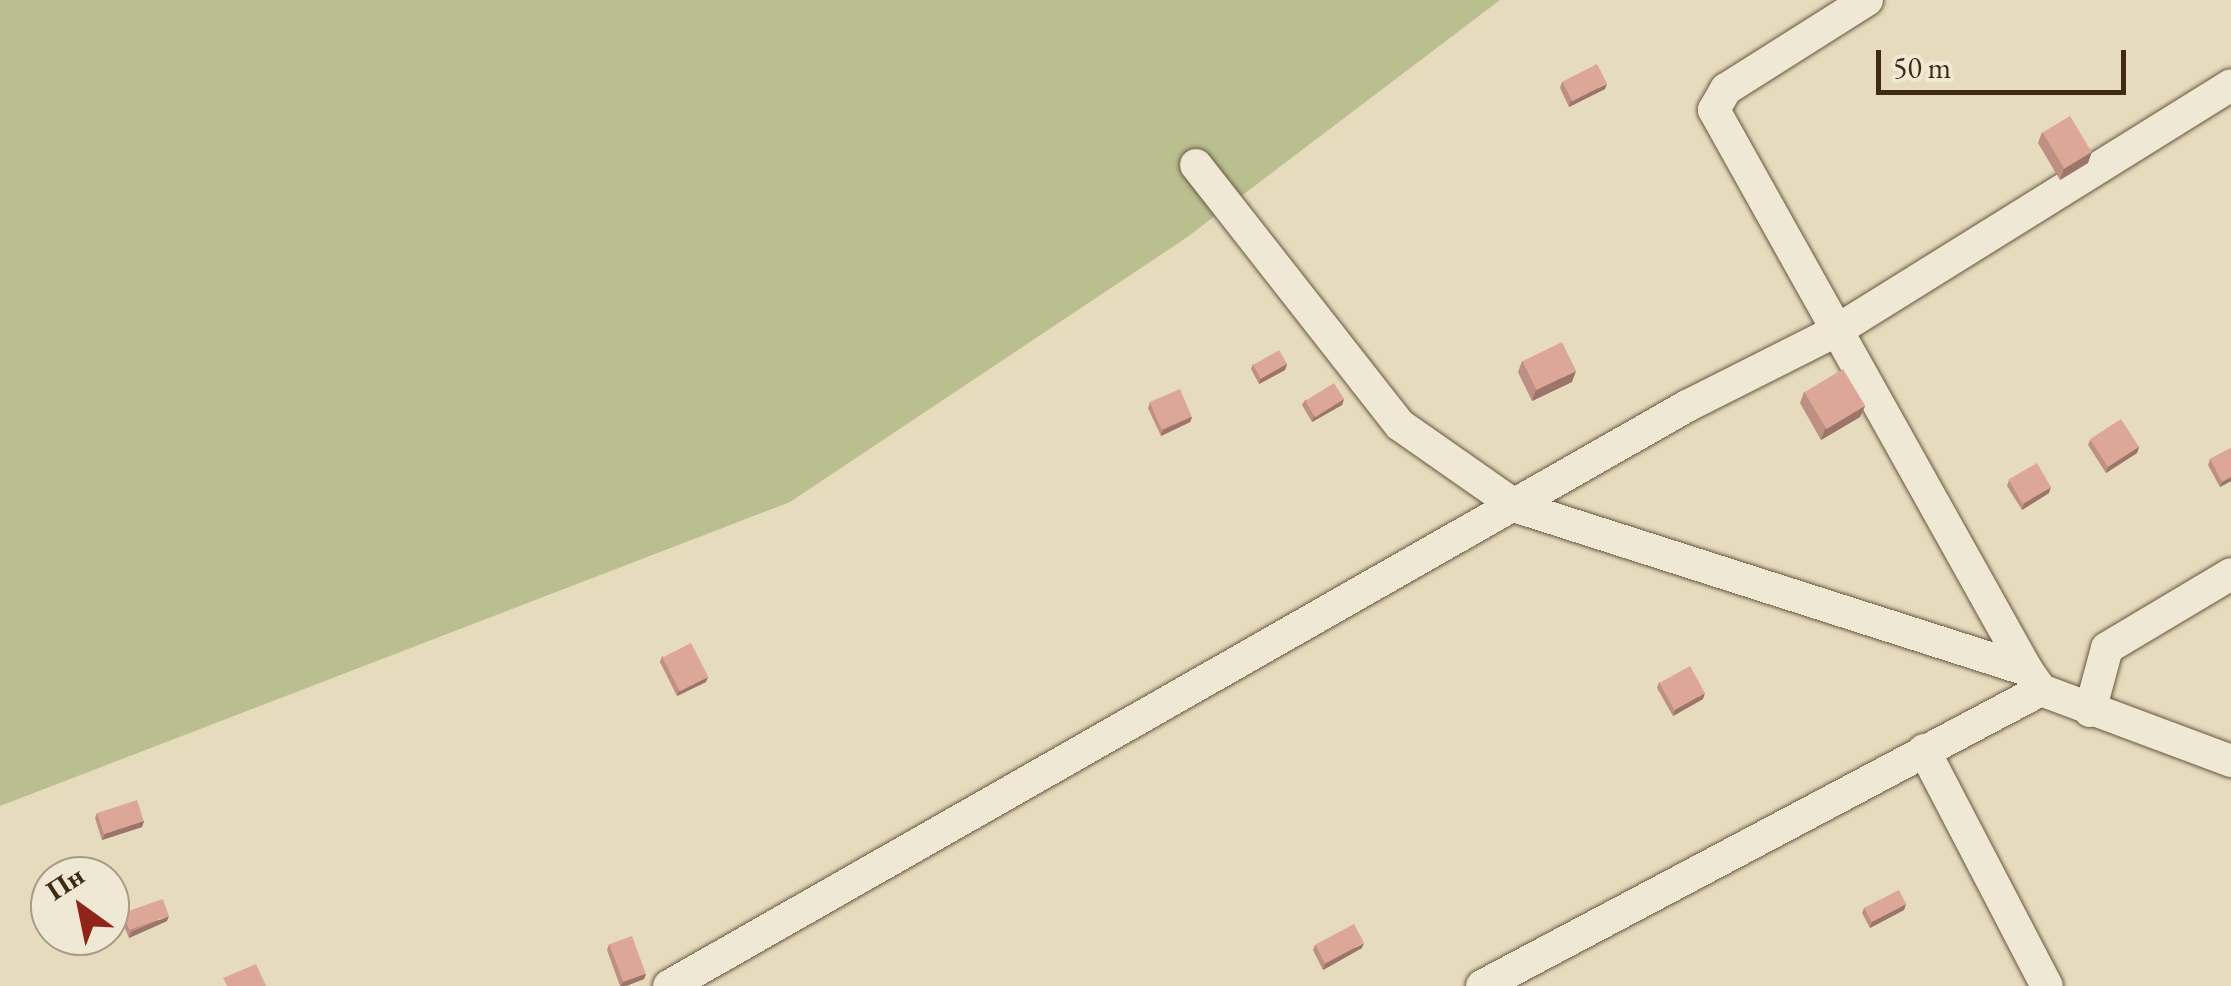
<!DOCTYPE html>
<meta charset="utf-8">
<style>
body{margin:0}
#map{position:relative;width:2231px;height:986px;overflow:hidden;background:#e7dbbe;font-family:"EB Garamond",serif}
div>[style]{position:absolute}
.green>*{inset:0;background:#b9bf8f}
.roads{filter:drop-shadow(0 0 2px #69573d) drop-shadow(0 0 2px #69573d)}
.minor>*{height:32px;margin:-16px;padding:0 16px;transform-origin:16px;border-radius:16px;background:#efe8d5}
.wall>*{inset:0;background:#be9083}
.shaded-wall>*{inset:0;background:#9b756a}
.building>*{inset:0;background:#dda798;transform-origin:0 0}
span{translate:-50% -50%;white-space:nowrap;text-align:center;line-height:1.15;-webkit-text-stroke:8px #efe8d5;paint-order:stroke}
.north{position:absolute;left:30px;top:856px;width:100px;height:100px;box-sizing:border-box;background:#efe8d5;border:2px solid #a99c87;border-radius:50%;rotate:327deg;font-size:28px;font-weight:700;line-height:40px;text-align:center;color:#3f2b12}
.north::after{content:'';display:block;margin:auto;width:35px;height:45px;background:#8f2418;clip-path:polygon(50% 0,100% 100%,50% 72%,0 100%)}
.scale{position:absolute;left:1876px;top:50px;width:250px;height:45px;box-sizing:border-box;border:5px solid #3f2b12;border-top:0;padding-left:12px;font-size:30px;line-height:35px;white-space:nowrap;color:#3f2b12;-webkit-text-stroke:8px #efe8d5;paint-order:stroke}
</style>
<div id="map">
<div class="green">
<i style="clip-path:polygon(0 0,1500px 0,1186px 238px,790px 502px,0 806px)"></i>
</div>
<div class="roads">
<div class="minor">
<i style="left:1867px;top:0;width:167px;rotate:147.7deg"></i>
<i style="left:1726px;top:89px;width:24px;rotate:120deg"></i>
<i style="left:1714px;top:110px;width:642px;rotate:60.8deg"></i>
<i style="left:1196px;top:165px;width:330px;rotate:51.9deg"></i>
<i style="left:1400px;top:425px;width:143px;rotate:35deg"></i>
<i style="left:1517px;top:507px;width:535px;rotate:17.72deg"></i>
<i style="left:2027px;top:670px;width:24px;rotate:55deg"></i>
<i style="left:2041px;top:690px;width:203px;rotate:20.5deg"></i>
<i style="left:2090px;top:711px;width:65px;rotate:-74.9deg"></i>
<i style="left:2107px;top:648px;width:144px;rotate:-30.8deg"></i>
<i style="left:1924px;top:750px;width:266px;rotate:62.5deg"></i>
<i style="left:669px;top:986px;width:1172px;rotate:-29.67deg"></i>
<i style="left:1687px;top:406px;width:167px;rotate:-26.7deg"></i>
<i style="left:1836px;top:331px;width:465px;rotate:-31.9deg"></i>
<i style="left:1482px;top:986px;width:633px;rotate:-27.9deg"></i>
</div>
</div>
<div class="wall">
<i style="clip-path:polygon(1562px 82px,1605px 89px,1569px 107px,1560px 88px)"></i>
<i style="clip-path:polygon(2042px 132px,2088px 163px,2060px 180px,2038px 143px)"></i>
<i style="clip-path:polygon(1522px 361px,1572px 382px,1532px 401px,1518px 372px)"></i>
<i style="clip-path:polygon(1253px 364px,1287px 364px,1285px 370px,1259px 384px,1251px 369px)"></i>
<i style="clip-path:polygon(1804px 392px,1865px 406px,1860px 417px,1821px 440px,1800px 403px)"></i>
<i style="clip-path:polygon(1344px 399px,1342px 405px,1312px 422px,1302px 405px,1305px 400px)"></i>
<i style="clip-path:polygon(1150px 402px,1192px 417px,1190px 422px,1161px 436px,1148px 408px)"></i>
<i style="clip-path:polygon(2090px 440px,2139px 447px,2137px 453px,2106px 473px,2088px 445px)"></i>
<i style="clip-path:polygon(2231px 448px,2231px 481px,2220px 487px,2208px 465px,2210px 459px)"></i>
<i style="clip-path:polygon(2009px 480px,2049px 493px,2022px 510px,2007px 486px)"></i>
<i style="clip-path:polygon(662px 656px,706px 682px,677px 696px,660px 662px)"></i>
<i style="clip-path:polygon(1659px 682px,1703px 699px,1673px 716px,1657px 688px)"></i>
<i style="clip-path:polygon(97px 813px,144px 821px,142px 827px,102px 840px,95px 818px)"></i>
<i style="clip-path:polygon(1906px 904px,1904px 910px,1870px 928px,1862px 913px,1864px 908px)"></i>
<i style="clip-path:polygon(125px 916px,167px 921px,129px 938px,122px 921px)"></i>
<i style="clip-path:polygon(609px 944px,646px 974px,644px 979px,626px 986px,620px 986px,607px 950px)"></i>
<i style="clip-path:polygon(1315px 945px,1362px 948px,1323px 970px,1313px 950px)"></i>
</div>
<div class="shaded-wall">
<i style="clip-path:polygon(1607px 84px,1605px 89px,1569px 107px,1571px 101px)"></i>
<i style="clip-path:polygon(2092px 152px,2088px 163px,2060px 180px,2064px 169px)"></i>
<i style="clip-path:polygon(1287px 364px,1285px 370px,1259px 384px,1261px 378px)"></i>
<i style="clip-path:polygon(1576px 371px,1572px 382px,1532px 401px,1536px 390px)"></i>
<i style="clip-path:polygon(1344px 399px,1342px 405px,1312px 422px,1314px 416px)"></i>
<i style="clip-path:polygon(1865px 406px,1860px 417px,1821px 440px,1825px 429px)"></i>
<i style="clip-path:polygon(1192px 417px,1190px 422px,1161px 436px,1163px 430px)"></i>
<i style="clip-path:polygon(2139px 447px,2137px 453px,2106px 473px,2108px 467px)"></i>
<i style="clip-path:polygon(2231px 477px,2231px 481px,2220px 487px,2222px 482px)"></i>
<i style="clip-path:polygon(2051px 487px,2049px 493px,2022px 510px,2024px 504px)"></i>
<i style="clip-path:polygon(708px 677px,706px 682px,677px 696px,679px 691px)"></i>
<i style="clip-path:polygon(1705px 693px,1703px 699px,1673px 716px,1675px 710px)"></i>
<i style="clip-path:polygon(144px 821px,142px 827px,102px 840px,105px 834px)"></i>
<i style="clip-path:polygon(1906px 904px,1904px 910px,1870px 928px,1872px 922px)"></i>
<i style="clip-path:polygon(169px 916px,167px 921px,129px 938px,131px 932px)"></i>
<i style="clip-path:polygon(1364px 943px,1362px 948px,1323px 970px,1325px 964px)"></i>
<i style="clip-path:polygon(646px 974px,644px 979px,626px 986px,621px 986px,623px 982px)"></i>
</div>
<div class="building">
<i style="left:1597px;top:64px;width:22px;height:39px;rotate:63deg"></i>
<i style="left:2070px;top:116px;width:42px;height:32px;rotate:59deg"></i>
<i style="left:1562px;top:342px;width:32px;height:44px;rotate:64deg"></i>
<i style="left:1279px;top:350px;width:16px;height:30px;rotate:60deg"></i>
<i style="left:1843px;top:369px;width:43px;height:45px;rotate:59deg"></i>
<i style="left:1334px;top:383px;width:19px;height:34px;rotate:58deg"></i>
<i style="left:1180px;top:389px;width:30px;height:33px;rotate:67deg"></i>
<i style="left:2121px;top:419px;width:33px;height:37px;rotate:57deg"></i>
<i style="clip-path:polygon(2231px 448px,2231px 477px,2222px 482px,2210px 459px)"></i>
<i style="left:2037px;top:463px;width:28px;height:33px;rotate:60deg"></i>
<i style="left:691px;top:643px;width:38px;height:32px;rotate:63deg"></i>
<i style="left:1690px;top:666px;width:31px;height:35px;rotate:61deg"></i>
<i style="left:137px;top:800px;width:22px;height:42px;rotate:72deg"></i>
<i style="left:76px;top:859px;width:17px;height:17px;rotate:87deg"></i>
<i style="left:1899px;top:890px;width:16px;height:39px;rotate:63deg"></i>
<i style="left:163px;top:899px;width:18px;height:42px;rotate:71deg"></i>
<i style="left:1354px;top:924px;width:21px;height:44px;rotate:62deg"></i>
<i style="left:632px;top:936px;width:40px;height:24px;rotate:70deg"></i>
<i style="clip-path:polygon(256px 964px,266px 986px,227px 986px,223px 978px)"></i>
</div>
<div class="north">Пн</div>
<div class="scale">50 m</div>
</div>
